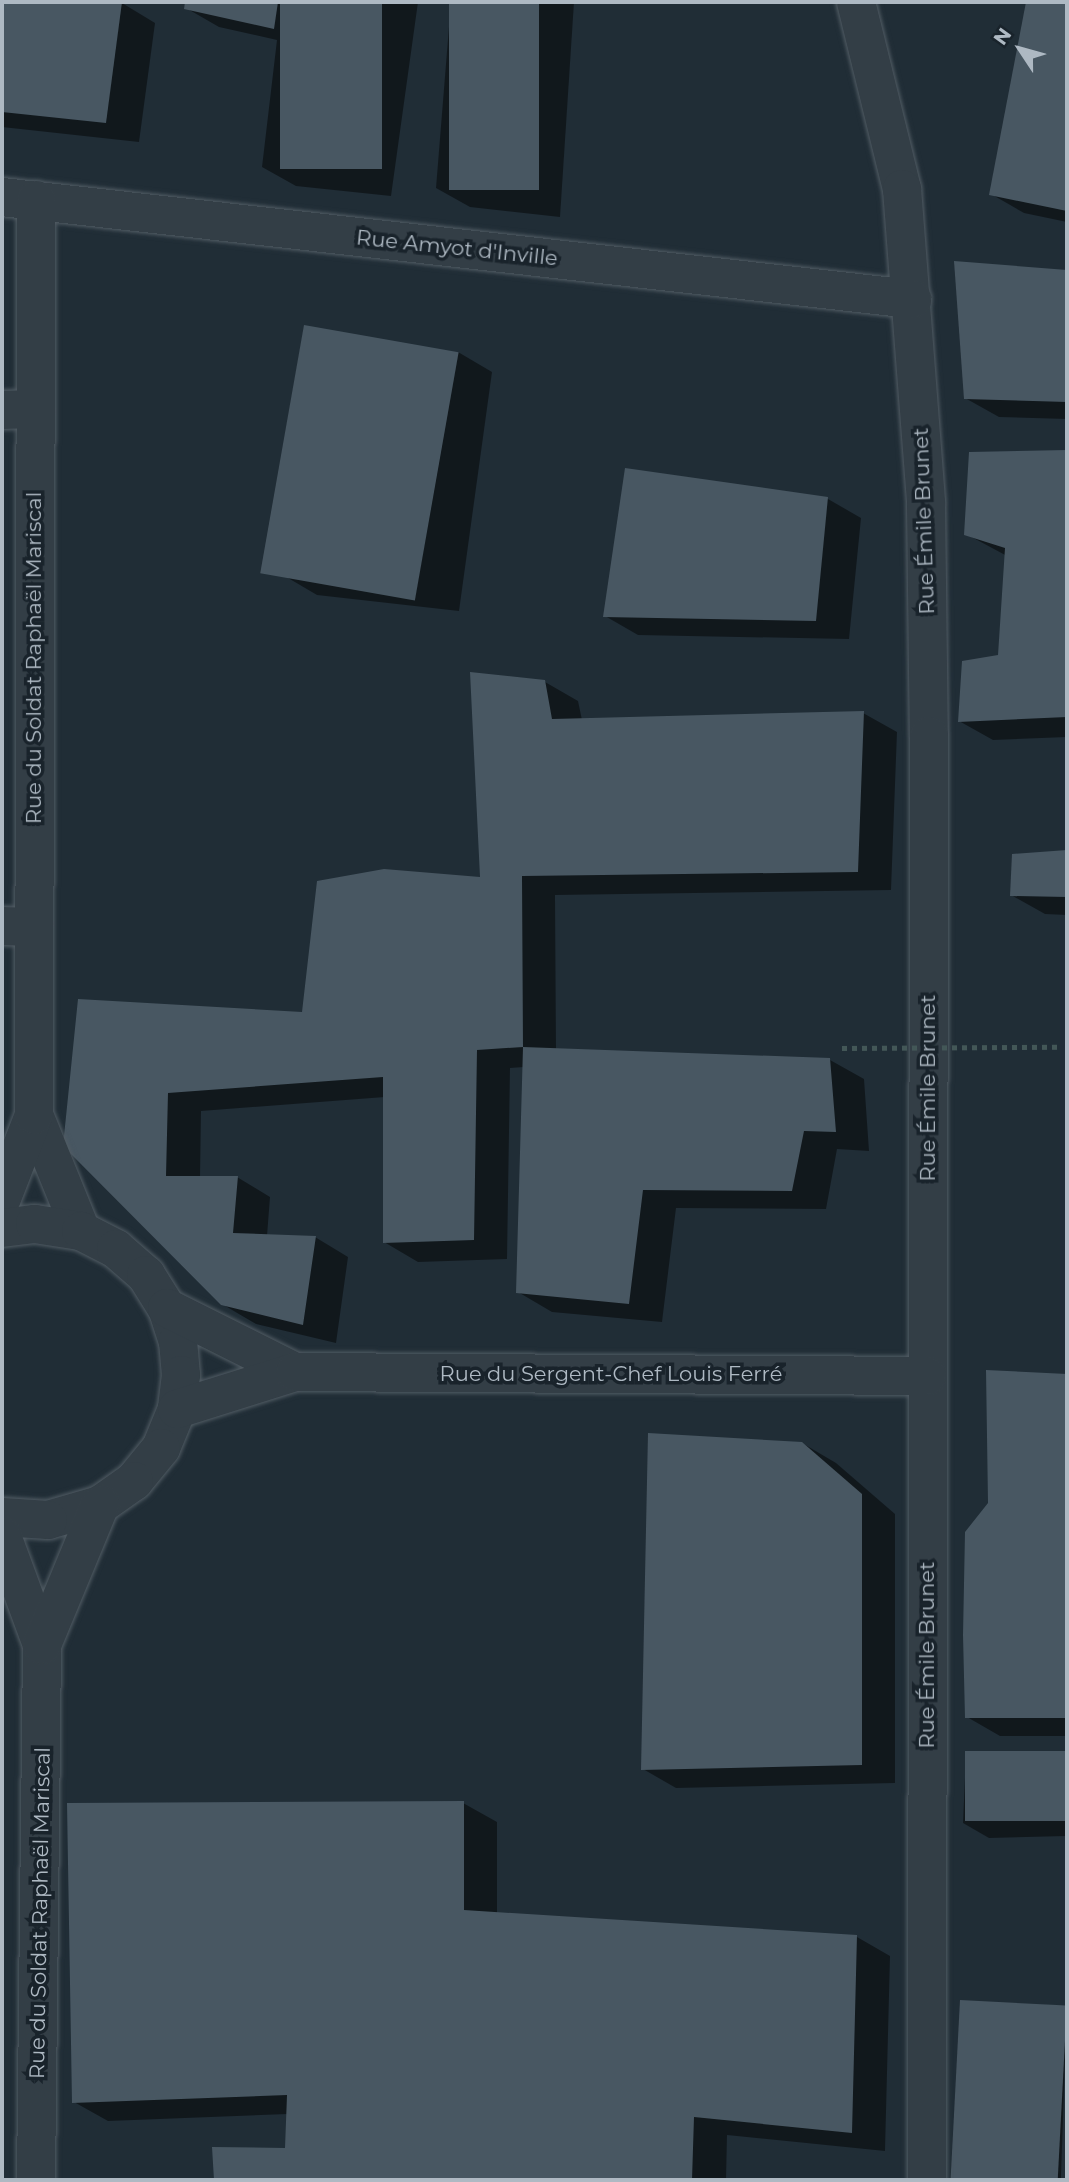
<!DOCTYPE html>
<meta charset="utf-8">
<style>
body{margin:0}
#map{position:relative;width:1069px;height:2182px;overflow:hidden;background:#202d36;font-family:Montserrat,sans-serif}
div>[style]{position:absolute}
.shadow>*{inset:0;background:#0007;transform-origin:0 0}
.building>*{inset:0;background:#485762;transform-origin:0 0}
.roads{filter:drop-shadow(0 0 2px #515c64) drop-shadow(0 0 2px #515c64)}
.street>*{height:38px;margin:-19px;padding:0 19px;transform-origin:19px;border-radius:19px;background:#333e46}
.path-bridge>*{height:4.5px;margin-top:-2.25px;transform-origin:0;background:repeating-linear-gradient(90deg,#435757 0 5px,transparent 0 10px)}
span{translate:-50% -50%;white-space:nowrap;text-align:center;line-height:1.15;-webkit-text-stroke:7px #19232b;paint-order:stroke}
.street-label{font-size:21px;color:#aeb9c3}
.frame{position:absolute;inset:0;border:4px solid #aeb9c3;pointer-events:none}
.north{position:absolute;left:985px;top:14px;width:70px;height:70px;-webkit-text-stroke:5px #19232b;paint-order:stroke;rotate:306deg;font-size:19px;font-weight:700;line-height:28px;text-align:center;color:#aeb9c3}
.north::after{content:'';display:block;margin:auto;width:24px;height:32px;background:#aeb9c3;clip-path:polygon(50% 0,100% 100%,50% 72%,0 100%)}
</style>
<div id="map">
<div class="shadow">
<i style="clip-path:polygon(2px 2px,111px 2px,122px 3px,155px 23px,139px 142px,2px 127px)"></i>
<i style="clip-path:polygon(186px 2px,418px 2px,391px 196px,296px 186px,262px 167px,277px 40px,219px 27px,186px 8px)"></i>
<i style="clip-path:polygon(451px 2px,574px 2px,560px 217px,470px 207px,436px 188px)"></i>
<i style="clip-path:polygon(1028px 2px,1067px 2px,1067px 222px,1024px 213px,991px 194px)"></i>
<i style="clip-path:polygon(956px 263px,1067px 272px,1067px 419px,999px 417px,965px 398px)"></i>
<i style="clip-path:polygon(458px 352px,492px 372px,459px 611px,317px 595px,283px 575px)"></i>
<i style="clip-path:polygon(1067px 451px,1067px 737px,993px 740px,959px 721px,1000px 657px,1007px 556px,966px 534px,970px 454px)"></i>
<i style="clip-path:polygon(828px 499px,861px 518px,849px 639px,638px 635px,605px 616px)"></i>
<i style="clip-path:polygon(545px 682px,578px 701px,582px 720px,863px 713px,897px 732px,891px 890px,555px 895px,556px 1050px,830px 1060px,864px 1079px,869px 1151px,837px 1149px,826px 1209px,676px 1208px,662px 1322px,552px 1312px,518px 1292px,524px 1067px,510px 1068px,507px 1259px,418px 1262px,384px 1242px,385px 1097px,201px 1111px,200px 1178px,237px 1177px,270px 1197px,267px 1236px,315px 1237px,348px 1257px,336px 1343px,256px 1324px,222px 1304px,65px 1145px,304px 1014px,481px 879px)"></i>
<i style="clip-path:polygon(1067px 851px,1067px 915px,1045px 914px,1011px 895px,1013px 855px)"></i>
<i style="clip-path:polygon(987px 1372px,1067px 1376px,1067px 1736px,1000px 1736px,967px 1717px,990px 1504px)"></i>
<i style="clip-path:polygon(802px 1443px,836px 1463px,895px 1514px,895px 1783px,676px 1788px,643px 1769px)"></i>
<i style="clip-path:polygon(1067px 1753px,1067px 1836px,989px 1838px,963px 1823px,966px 1755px)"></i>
<i style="clip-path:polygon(463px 1803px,497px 1822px,497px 1914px,857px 1937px,890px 1956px,885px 2151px,727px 2135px,726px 2180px,216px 2180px,214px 2149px,287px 2150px,288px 2114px,108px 2121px,74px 2102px)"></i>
<i style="left:962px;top:2002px;width:105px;height:178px;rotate:2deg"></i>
</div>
<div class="building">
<i style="clip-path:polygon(2px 2px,122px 2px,106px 123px,2px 112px)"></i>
<i style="clip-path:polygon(185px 2px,278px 2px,274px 29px,184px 9px)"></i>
<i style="left:280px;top:2px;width:102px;height:167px"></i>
<i style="left:449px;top:2px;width:90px;height:188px"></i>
<i style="clip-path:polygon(1026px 2px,1067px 2px,1067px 211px,989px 195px)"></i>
<i style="clip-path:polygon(954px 261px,1067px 270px,1067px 402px,964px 399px)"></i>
<i style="left:304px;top:325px;width:157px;height:252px;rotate:10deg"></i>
<i style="clip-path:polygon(1067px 450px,1067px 717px,958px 722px,962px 661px,998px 655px,1005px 548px,964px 535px,969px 452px)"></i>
<i style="clip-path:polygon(625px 468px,828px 497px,816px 621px,603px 617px)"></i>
<i style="clip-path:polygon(470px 672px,545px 680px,552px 719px,864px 711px,858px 872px,522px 876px,523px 1047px,477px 1050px,474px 1240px,383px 1243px,383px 1077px,168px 1093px,166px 1176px,238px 1176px,233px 1233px,316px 1236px,303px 1325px,221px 1305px,63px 1146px,78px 999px,302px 1012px,317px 881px,384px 869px,480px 877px)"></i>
<i style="clip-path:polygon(1067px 850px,1067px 897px,1010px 896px,1012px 854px)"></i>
<i style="clip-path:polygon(523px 1047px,830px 1058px,836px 1132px,804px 1131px,792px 1191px,643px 1190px,629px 1304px,516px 1293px)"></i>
<i style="clip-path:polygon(986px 1370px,1067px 1374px,1067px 1718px,965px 1718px,963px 1635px,965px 1532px,988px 1503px)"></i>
<i style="clip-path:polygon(648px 1433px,802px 1442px,862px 1494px,862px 1765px,641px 1770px)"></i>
<i style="left:1067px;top:1751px;width:70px;height:102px;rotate:90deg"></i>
<i style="clip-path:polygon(464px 1801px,464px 1910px,857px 1935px,852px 2133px,694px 2117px,692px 2180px,214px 2180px,212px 2147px,285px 2148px,287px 2095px,72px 2103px,67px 1803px)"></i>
<i style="left:960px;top:2000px;width:107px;height:180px;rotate:3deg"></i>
</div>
<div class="roads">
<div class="street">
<i style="left:856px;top:2px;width:193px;rotate:76.2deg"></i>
<i style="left:902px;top:189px;width:316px;rotate:85.6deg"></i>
<i style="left:926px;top:504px;width:232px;rotate:89.3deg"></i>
<i style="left:929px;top:736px;width:1444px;rotate:90.08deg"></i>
<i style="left:2px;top:197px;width:916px;rotate:6.4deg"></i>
<i style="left:2px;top:410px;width:34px;rotate:-2deg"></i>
<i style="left:2px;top:926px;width:32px;rotate:2deg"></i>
<i style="left:34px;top:1115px;width:125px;rotate:67.9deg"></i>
<i style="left:2px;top:1198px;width:89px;rotate:-68.9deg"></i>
<i style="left:34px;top:1115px;width:915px;rotate:-89.87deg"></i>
<i style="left:2px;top:1228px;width:33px;rotate:-7deg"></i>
<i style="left:35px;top:1224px;width:47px;rotate:8.7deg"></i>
<i style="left:81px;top:1231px;width:39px;rotate:27deg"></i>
<i style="left:116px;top:1249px;width:40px;rotate:41deg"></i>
<i style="left:146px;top:1275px;width:39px;rotate:58deg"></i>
<i style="left:167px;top:1308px;width:35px;rotate:72deg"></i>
<i style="left:178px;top:1341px;width:34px;rotate:85deg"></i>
<i style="left:181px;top:1375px;width:34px;rotate:97deg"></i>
<i style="left:177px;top:1409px;width:42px;rotate:112.3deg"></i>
<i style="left:161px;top:1448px;width:43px;rotate:129.3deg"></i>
<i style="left:134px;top:1481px;width:42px;rotate:144.8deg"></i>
<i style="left:100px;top:1505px;width:54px;rotate:163.9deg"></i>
<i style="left:48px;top:1520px;width:46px;rotate:-176.3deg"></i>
<i style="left:167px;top:1308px;width:143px;rotate:26.6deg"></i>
<i style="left:177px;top:1409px;width:124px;rotate:-17.4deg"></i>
<i style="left:295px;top:1372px;width:632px;rotate:0.36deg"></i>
<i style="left:2px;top:1536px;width:116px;rotate:69.8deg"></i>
<i style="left:42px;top:1645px;width:535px;rotate:90.64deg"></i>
<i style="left:42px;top:1645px;width:152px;rotate:-67.5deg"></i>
</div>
</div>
<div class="path-bridge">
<i style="left:842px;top:1048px;width:219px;rotate:-0.3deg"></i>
</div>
<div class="street-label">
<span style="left:457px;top:248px;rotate:6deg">Rue Amyot d'Inville</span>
<span style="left:924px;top:521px;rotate:-92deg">Rue Émile Brunet</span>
<span style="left:34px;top:658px;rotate:-90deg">Rue du Soldat Raphaël Mariscal</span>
<span style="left:928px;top:1088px;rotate:-90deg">Rue Émile Brunet</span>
<span style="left:611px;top:1374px">Rue du Sergent-Chef Louis Ferré</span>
<span style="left:927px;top:1655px;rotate:-90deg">Rue Émile Brunet</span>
<span style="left:40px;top:1913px;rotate:-89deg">Rue du Soldat Raphaël Mariscal</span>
</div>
<div class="frame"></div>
<div class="north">N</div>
</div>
